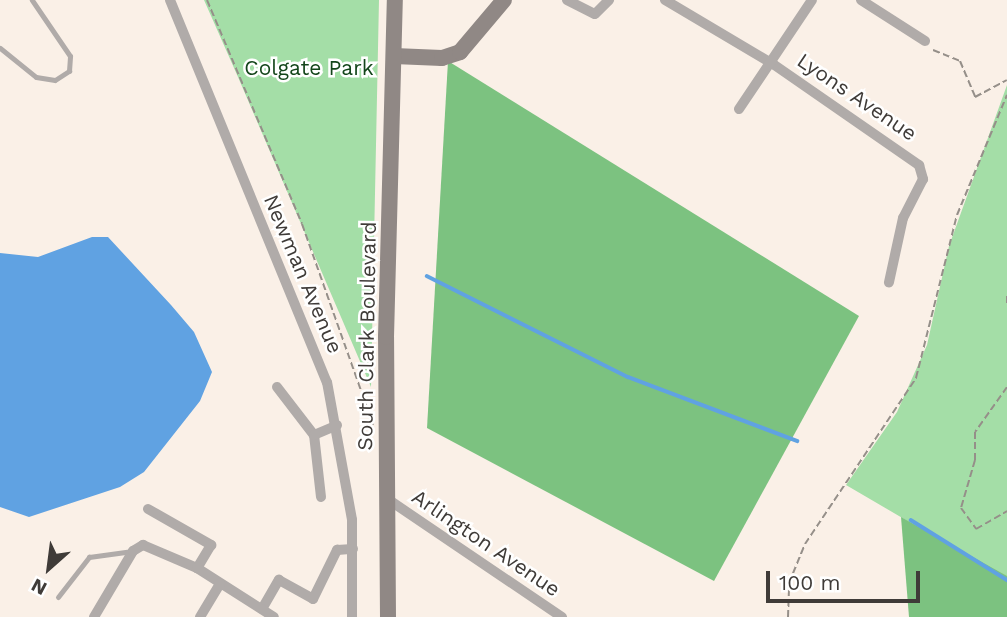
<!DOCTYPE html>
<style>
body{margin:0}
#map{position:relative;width:1007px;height:617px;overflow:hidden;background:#faf0e7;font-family:"Work Sans",sans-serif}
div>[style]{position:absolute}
.green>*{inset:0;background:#a4dea7}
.forest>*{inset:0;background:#7cc280}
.water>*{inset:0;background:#60a2e2}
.stream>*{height:3.5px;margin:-1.75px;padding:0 1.75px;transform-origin:1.75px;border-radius:1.75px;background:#60a2e2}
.path>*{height:2px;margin-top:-1px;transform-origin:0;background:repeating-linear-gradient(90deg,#958f89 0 7px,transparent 0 10.5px)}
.lane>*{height:5px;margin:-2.5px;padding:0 2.5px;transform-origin:2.5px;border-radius:2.5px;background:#b0aba9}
.street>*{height:10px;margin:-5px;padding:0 5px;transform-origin:5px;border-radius:5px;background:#b0aba9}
.secondary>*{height:16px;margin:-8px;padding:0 8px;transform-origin:8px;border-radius:8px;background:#908885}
span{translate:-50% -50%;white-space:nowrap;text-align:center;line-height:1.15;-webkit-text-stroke:5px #fff;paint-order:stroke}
.park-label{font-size:21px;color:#13451a}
.street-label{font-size:21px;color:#3f3b38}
.north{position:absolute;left:14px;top:533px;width:70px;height:70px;-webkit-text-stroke:5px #fff;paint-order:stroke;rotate:208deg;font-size:19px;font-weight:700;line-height:28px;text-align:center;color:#3f3b38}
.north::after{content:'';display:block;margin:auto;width:24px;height:32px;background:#3f3b38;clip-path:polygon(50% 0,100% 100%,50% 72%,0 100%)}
.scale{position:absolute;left:766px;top:571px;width:154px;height:32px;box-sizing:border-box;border:4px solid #3f3b38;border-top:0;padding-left:9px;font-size:21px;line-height:24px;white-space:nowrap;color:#3f3b38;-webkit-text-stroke:5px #fff;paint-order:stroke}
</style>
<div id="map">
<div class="green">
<i style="clip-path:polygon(204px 0,379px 0,371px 387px,238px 77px)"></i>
<i style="clip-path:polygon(1007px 85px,1007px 576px,1005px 578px,846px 485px,897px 412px,927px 345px,949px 246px)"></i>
</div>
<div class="forest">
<i style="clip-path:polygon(448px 61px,859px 316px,714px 581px,427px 428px)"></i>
<i style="clip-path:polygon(901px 517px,1007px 576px,1007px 617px,909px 617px)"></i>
</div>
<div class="water">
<i style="clip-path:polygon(92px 237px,108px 237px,171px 305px,194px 332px,212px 372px,200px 401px,144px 472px,120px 487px,29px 517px,0 507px,0 253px,38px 257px)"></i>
</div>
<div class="stream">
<i style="left:427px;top:276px;width:225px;rotate:26.7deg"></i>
<i style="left:628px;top:377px;width:181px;rotate:20.7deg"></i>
<i style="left:911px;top:520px;width:113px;rotate:32deg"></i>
</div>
<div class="path">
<i style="left:207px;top:0;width:243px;rotate:67deg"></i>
<i style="left:302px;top:224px;width:213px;rotate:70.5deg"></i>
<i style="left:933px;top:50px;width:29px;rotate:22deg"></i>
<i style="left:960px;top:61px;width:39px;rotate:67deg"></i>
<i style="left:975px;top:97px;width:36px;rotate:-28deg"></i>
<i style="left:1007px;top:296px;width:9px;rotate:90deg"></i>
<i style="left:1007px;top:387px;width:55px;rotate:125.4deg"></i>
<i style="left:975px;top:432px;width:28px;rotate:90deg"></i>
<i style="left:975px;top:460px;width:50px;rotate:106.3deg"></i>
<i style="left:961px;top:508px;width:26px;rotate:54deg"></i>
<i style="left:976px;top:529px;width:36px;rotate:-30deg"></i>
<i style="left:788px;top:617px;width:34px;rotate:-88deg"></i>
<i style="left:789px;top:583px;width:42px;rotate:-67.7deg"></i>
<i style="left:805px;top:544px;width:200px;rotate:-56.2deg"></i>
<i style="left:916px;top:378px;width:168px;rotate:-75.9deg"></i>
<i style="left:957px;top:215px;width:130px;rotate:-67.4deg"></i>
</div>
<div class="lane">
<i style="left:0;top:48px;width:46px;rotate:38.9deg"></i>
<i style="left:36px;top:77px;width:19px;rotate:9deg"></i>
<i style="left:55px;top:80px;width:17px;rotate:-33deg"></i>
<i style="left:69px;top:71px;width:15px;rotate:-86deg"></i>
<i style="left:70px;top:56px;width:68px;rotate:-124.2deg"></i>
<i style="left:58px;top:597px;width:51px;rotate:-52.2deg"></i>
<i style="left:89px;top:557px;width:44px;rotate:-7.8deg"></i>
</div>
<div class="street">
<i style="left:170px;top:0;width:413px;rotate:67.7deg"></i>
<i style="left:327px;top:382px;width:140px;rotate:79.7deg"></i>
<i style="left:352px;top:520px;width:97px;rotate:90deg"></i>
<i style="left:567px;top:0;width:31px;rotate:27deg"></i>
<i style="left:595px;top:14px;width:20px;rotate:-45deg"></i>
<i style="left:665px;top:0;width:126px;rotate:30.7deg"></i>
<i style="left:773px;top:64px;width:178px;rotate:34.7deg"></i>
<i style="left:919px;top:165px;width:15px;rotate:74deg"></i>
<i style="left:923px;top:179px;width:44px;rotate:117.1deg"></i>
<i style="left:903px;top:218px;width:66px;rotate:102.3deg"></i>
<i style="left:861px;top:0;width:76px;rotate:32.6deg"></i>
<i style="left:739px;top:109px;width:131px;rotate:-56.2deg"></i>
<i style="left:277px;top:387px;width:61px;rotate:52.4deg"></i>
<i style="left:321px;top:497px;width:62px;rotate:-96.4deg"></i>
<i style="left:314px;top:435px;width:25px;rotate:-23deg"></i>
<i style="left:389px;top:500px;width:209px;rotate:34.1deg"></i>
<i style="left:148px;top:509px;width:73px;rotate:29.7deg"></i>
<i style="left:211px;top:545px;width:27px;rotate:121deg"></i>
<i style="left:262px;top:609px;width:34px;rotate:-60deg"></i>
<i style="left:279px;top:580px;width:39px;rotate:29deg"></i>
<i style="left:313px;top:599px;width:55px;rotate:-63.9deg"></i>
<i style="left:337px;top:550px;width:16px;rotate:-4deg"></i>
<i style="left:94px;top:617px;width:77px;rotate:-59.4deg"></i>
<i style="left:133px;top:551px;width:12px;rotate:-31deg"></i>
<i style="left:143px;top:545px;width:59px;rotate:23.1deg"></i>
<i style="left:197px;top:568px;width:91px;rotate:32.5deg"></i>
<i style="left:200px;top:617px;width:39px;rotate:-59deg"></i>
</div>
<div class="secondary">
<i style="left:394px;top:56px;width:48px;rotate:2.4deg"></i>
<i style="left:442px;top:58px;width:19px;rotate:-18deg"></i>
<i style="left:460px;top:52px;width:68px;rotate:-49.8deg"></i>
<i style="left:388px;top:617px;width:280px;rotate:-90.4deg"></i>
<i style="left:386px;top:337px;width:337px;rotate:-88.5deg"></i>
</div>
<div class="park-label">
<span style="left:309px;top:68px">Colgate Park</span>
</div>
<div class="street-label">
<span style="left:857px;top:97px;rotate:34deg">Lyons Avenue</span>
<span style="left:303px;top:274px;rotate:67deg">Newman Avenue</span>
<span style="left:367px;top:336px;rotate:-89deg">South Clark Boulevard</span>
<span style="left:486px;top:543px;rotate:34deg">Arlington Avenue</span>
</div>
<div class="north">N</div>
<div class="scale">100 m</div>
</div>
